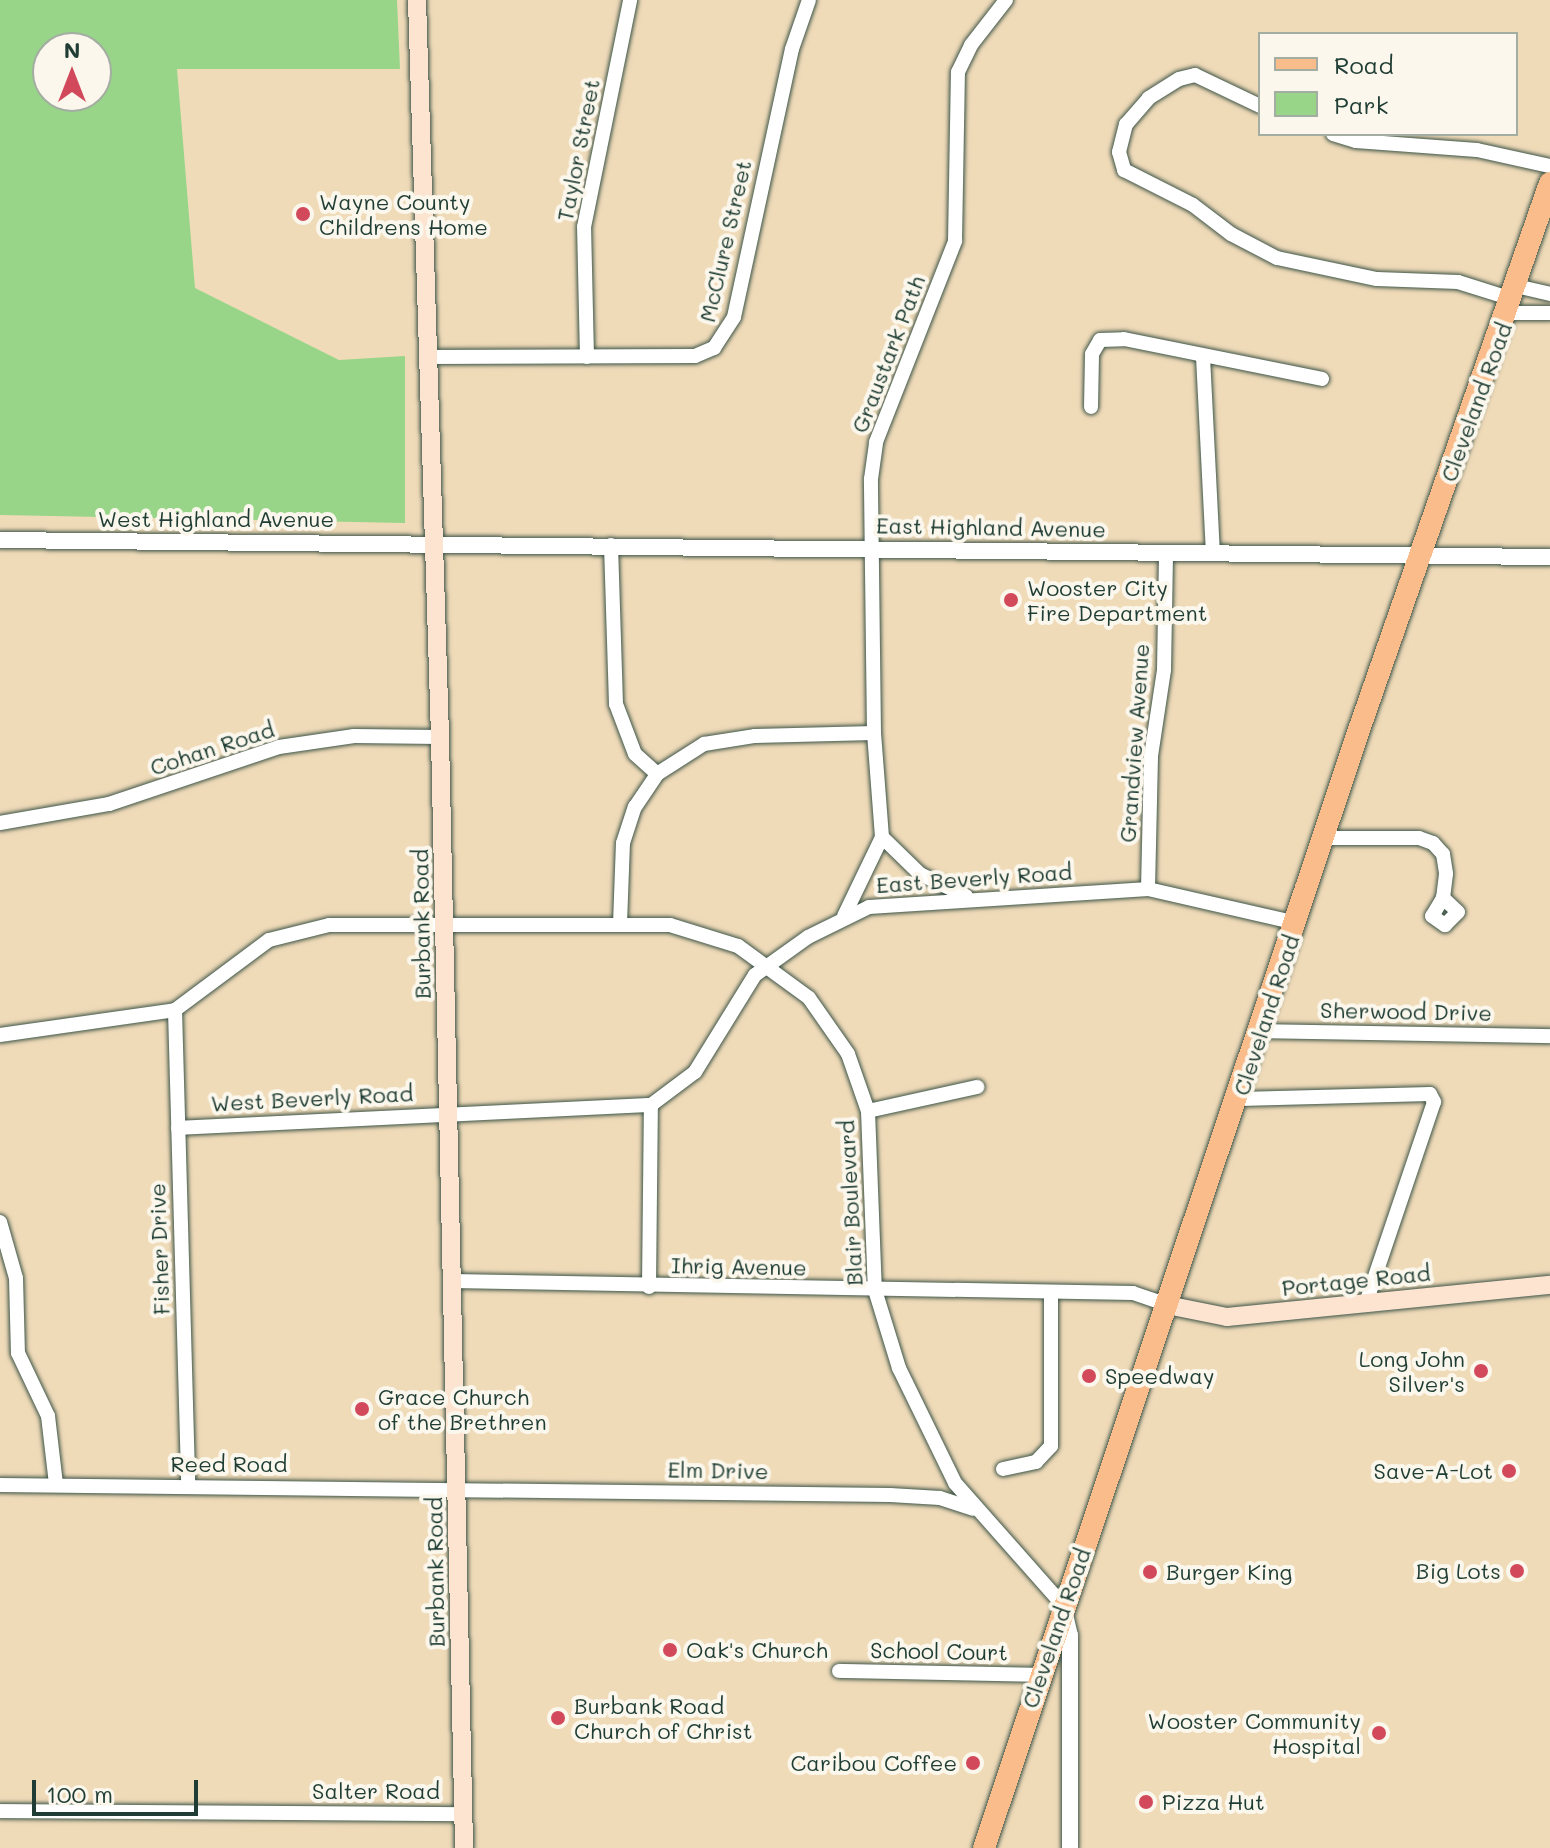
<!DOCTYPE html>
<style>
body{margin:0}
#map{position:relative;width:1550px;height:1848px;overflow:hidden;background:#f0dbb9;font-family:Mali,sans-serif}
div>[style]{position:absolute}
.green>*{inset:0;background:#98d589}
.roads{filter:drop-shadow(0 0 2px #3e5548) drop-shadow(0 0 2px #3e5548)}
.minor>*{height:14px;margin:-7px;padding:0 7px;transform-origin:7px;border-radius:7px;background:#fff}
.tertiary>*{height:16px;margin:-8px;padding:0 8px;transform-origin:8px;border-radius:8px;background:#fff}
.secondary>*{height:18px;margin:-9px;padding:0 9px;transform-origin:9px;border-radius:9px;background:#fde4d1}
.primary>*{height:22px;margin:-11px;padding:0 11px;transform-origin:11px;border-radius:11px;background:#fabc8b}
.dots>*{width:22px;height:22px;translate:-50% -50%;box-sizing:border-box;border:4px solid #fbf7ec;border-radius:50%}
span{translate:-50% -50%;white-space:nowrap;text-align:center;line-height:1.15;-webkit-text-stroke:8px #fbf7ec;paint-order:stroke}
.street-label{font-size:22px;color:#1f3d34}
.poi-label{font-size:22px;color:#1f3d34}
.left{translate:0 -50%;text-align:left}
.right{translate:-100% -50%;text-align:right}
.legend{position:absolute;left:1258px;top:32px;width:260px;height:104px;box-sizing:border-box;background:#fbf7ec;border:2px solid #a3ada2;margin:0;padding:10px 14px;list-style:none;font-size:24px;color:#1f3d34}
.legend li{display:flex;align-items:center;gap:16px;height:40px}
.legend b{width:40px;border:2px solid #a3ada2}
.north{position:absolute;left:32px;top:32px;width:80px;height:80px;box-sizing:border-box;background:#fbf7ec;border:2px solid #a3ada2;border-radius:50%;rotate:0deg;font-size:22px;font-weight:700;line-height:32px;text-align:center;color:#1f3d34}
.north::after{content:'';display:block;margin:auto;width:28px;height:36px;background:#d1495b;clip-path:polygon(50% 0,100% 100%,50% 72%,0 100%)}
.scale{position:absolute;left:32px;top:1780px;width:166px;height:36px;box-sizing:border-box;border:4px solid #1f3d34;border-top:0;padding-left:10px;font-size:24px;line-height:28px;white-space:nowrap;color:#1f3d34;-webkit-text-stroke:6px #fbf7ec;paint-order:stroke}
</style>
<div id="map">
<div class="green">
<i style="clip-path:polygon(evenodd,0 0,397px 0,400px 69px,177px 69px,195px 288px,339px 360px,405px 356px,405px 523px,0 515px,0 0,48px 48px,96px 48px,96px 96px,48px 96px,48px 48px)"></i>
</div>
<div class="roads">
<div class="minor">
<i style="left:1260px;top:106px;width:72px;rotate:-154.5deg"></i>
<i style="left:1195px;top:75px;width:16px;rotate:166deg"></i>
<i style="left:1179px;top:79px;width:36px;rotate:148deg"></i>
<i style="left:1149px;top:98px;width:35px;rotate:131deg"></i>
<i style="left:1126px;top:124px;width:29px;rotate:104deg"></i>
<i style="left:1119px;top:152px;width:19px;rotate:74deg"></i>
<i style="left:1124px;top:170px;width:77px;rotate:26.9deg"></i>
<i style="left:1193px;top:205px;width:48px;rotate:37.3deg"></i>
<i style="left:1231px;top:234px;width:52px;rotate:27.6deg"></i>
<i style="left:1277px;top:258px;width:102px;rotate:11.9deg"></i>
<i style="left:1377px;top:279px;width:81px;rotate:2.1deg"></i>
<i style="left:1458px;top:282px;width:57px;rotate:17.5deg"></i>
<i style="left:1333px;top:134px;width:24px;rotate:17deg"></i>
<i style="left:1356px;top:141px;width:121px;rotate:4.3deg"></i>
<i style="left:1477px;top:150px;width:75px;rotate:12.4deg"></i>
<i style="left:1516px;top:286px;width:35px;rotate:13deg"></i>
<i style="left:1508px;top:313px;width:42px"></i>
<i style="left:427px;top:357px;width:268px;rotate:-0.2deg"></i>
<i style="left:695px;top:356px;width:21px;rotate:-23deg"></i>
<i style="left:714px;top:348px;width:37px;rotate:-57deg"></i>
<i style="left:734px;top:317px;width:274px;rotate:-77.8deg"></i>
<i style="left:792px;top:49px;width:52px;rotate:-70.9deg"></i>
<i style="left:587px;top:357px;width:130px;rotate:-91.3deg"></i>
<i style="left:584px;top:227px;width:232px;rotate:-78.5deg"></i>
<i style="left:1203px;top:357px;width:196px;rotate:87.1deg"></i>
<i style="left:1091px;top:407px;width:53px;rotate:-88.9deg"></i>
<i style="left:1092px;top:354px;width:16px;rotate:-60deg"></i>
<i style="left:1100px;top:340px;width:24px;rotate:-2deg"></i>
<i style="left:1124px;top:339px;width:202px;rotate:11.4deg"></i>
<i style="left:611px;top:545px;width:159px;rotate:88.2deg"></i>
<i style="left:616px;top:704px;width:53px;rotate:69.2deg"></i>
<i style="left:635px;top:754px;width:30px;rotate:42deg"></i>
<i style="left:0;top:823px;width:111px;rotate:-9.9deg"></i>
<i style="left:109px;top:804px;width:179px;rotate:-18.5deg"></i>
<i style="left:279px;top:747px;width:76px;rotate:-8.3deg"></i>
<i style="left:354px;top:736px;width:86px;rotate:0.7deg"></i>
<i style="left:1326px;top:838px;width:93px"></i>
<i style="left:1419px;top:838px;width:15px;rotate:20deg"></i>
<i style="left:1433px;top:843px;width:15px;rotate:48deg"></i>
<i style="left:1443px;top:854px;width:20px;rotate:81deg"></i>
<i style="left:1446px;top:874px;width:24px;rotate:97deg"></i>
<i style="left:1443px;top:898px;width:21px;rotate:121deg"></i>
<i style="left:1432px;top:916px;width:16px;rotate:35deg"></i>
<i style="left:1445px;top:925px;width:18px;rotate:-45deg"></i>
<i style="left:1458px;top:912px;width:21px;rotate:-137deg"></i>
<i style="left:1148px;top:889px;width:133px;rotate:-88.7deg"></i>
<i style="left:1151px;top:756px;width:87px;rotate:-81.4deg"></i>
<i style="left:1164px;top:670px;width:118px;rotate:-89deg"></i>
<i style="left:966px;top:896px;width:51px;rotate:-154.4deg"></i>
<i style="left:920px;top:874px;width:53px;rotate:-135.8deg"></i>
<i style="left:882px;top:837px;width:104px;rotate:-94.4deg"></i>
<i style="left:874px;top:733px;width:254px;rotate:-90.7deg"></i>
<i style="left:871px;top:479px;width:37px;rotate:-82deg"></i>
<i style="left:876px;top:442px;width:216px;rotate:-68.5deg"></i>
<i style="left:955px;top:241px;width:169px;rotate:-89deg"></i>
<i style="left:958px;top:72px;width:30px;rotate:-64deg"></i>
<i style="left:971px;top:45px;width:57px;rotate:-52.1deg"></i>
<i style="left:844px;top:916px;width:88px;rotate:-64.3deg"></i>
<i style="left:620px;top:924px;width:81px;rotate:-87.9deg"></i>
<i style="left:623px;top:843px;width:38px;rotate:-72deg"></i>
<i style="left:635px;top:807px;width:40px;rotate:-56deg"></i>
<i style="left:657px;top:774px;width:56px;rotate:-32.6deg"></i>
<i style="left:704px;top:744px;width:52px;rotate:-8.9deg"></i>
<i style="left:755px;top:736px;width:119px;rotate:-1.4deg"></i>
<i style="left:175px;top:1010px;width:476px;rotate:88.4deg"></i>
<i style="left:1261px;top:1031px;width:289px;rotate:1deg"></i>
<i style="left:0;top:1035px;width:177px;rotate:-8.1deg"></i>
<i style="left:175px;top:1010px;width:117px;rotate:-36.7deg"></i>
<i style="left:269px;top:940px;width:62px;rotate:-14deg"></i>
<i style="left:329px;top:925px;width:341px"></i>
<i style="left:670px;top:925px;width:71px;rotate:17.2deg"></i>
<i style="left:738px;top:946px;width:88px;rotate:36.2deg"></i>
<i style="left:809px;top:998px;width:68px;rotate:55.1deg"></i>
<i style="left:848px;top:1054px;width:60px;rotate:70.7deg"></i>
<i style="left:868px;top:1111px;width:179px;rotate:87.8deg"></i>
<i style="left:875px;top:1290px;width:82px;rotate:72.9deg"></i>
<i style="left:899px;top:1368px;width:128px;rotate:64deg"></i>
<i style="left:955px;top:1483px;width:163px;rotate:48.5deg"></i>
<i style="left:1240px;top:1099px;width:190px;rotate:-1.5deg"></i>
<i style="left:1430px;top:1094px;width:9px;rotate:63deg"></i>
<i style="left:1434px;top:1102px;width:212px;rotate:108.7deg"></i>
<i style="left:868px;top:1111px;width:112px;rotate:-12.4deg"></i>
<i style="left:178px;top:1128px;width:474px;rotate:-2.8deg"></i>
<i style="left:651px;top:1105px;width:55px;rotate:-36.9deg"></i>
<i style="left:695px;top:1072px;width:114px;rotate:-58.3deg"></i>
<i style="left:755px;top:975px;width:65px;rotate:-35.6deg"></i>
<i style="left:808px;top:937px;width:68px;rotate:-26.2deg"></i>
<i style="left:869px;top:907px;width:280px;rotate:-3.7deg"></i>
<i style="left:1148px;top:889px;width:152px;rotate:12.9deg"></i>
<i style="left:0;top:1222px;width:58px;rotate:74.1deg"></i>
<i style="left:16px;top:1278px;width:75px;rotate:88.5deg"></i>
<i style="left:18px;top:1353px;width:70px;rotate:64.5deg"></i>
<i style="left:48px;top:1416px;width:68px;rotate:83.3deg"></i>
<i style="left:452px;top:1281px;width:681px;rotate:1.01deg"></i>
<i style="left:1133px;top:1293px;width:36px;rotate:19deg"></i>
<i style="left:649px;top:1287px;width:182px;rotate:-89.4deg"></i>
<i style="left:1003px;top:1469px;width:34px;rotate:-12deg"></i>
<i style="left:1036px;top:1462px;width:22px;rotate:-47deg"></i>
<i style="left:1051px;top:1446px;width:154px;rotate:-90deg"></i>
<i style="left:0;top:1485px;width:890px;rotate:0.64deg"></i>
<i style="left:890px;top:1495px;width:50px;rotate:3.4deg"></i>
<i style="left:940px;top:1498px;width:35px;rotate:18deg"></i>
<i style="left:839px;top:1671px;width:200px;rotate:1.1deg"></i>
<i style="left:0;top:1811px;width:464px;rotate:0.4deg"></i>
</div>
<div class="tertiary">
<i style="left:0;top:540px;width:1550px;rotate:0.63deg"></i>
<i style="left:1064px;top:1610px;width:26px;rotate:77deg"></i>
<i style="left:1070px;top:1635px;width:213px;rotate:90deg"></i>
</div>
<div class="secondary">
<i style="left:417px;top:0;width:737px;rotate:88.21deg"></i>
<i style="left:440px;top:737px;width:1111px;rotate:88.76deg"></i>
<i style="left:1167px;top:1305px;width:61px;rotate:11.3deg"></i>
<i style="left:1227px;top:1317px;width:325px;rotate:-5.7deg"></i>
</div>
<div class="primary">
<i style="left:984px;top:1848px;width:1186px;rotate:-71.46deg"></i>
<i style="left:1361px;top:724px;width:573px;rotate:-70.74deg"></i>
</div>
</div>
<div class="dots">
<i style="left:303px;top:214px;background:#d1495b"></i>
<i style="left:1011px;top:600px;background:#d1495b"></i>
<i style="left:1481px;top:1371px;background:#d1495b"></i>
<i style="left:1089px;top:1376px;background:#d1495b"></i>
<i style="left:362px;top:1409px;background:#d1495b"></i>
<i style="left:1509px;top:1471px;background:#d1495b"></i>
<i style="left:1517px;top:1571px;background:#d1495b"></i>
<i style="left:1150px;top:1572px;background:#d1495b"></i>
<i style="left:670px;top:1650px;background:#d1495b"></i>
<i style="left:558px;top:1718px;background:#d1495b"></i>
<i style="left:1379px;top:1733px;background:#d1495b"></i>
<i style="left:973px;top:1763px;background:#d1495b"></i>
<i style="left:1146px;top:1802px;background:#d1495b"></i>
</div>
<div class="street-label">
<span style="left:578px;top:150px;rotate:-79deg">Taylor Street</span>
<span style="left:725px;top:241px;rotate:-77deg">McClure Street</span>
<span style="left:888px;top:354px;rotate:-69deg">Graustark Path</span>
<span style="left:1476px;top:402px;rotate:-70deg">Cleveland Road</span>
<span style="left:216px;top:519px">West Highland Avenue</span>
<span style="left:991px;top:527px;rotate:1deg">East Highland Avenue</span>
<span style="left:1134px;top:743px;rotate:-86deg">Grandview Avenue</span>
<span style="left:212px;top:748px;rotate:-18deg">Cohan Road</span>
<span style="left:974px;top:878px;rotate:-4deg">East Beverly Road</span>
<span style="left:421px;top:924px;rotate:-91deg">Burbank Road</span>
<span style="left:1406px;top:1011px;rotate:1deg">Sherwood Drive</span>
<span style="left:1266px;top:1015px;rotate:-72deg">Cleveland Road</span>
<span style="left:312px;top:1098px;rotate:-3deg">West Beverly Road</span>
<span style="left:850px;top:1203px;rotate:-93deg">Blair Boulevard</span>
<span style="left:159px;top:1249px;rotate:-92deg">Fisher Drive</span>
<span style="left:739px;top:1266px;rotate:1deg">Ihrig Avenue</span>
<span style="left:1356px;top:1280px;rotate:-6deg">Portage Road</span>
<span style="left:229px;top:1464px">Reed Road</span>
<span style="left:718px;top:1470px;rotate:1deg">Elm Drive</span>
<span style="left:435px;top:1572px;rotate:-91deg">Burbank Road</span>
<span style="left:1056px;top:1628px;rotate:-71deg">Cleveland Road</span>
<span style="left:939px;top:1651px;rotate:1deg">School Court</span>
<span style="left:376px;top:1791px">Salter Road</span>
</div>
<div class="poi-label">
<span class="left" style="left:319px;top:214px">Wayne County<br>Childrens Home</span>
<span class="left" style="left:1027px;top:600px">Wooster City<br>Fire Department</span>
<span class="right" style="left:1465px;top:1371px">Long John<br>Silver's</span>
<span class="left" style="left:1105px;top:1376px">Speedway</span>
<span class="left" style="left:378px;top:1409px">Grace Church<br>of the Brethren</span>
<span class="right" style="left:1493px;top:1471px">Save-A-Lot</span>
<span class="right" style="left:1501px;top:1571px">Big Lots</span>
<span class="left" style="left:1166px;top:1572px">Burger King</span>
<span class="left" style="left:686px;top:1650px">Oak's Church</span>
<span class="left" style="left:574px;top:1718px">Burbank Road<br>Church of Christ</span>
<span class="right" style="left:1361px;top:1733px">Wooster Community<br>Hospital</span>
<span class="right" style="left:957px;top:1763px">Caribou Coffee</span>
<span class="left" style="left:1162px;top:1802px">Pizza Hut</span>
</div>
<ul class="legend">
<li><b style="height:10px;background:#fabc8b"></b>Road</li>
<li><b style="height:22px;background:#98d589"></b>Park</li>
</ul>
<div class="north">N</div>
<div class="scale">100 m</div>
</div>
